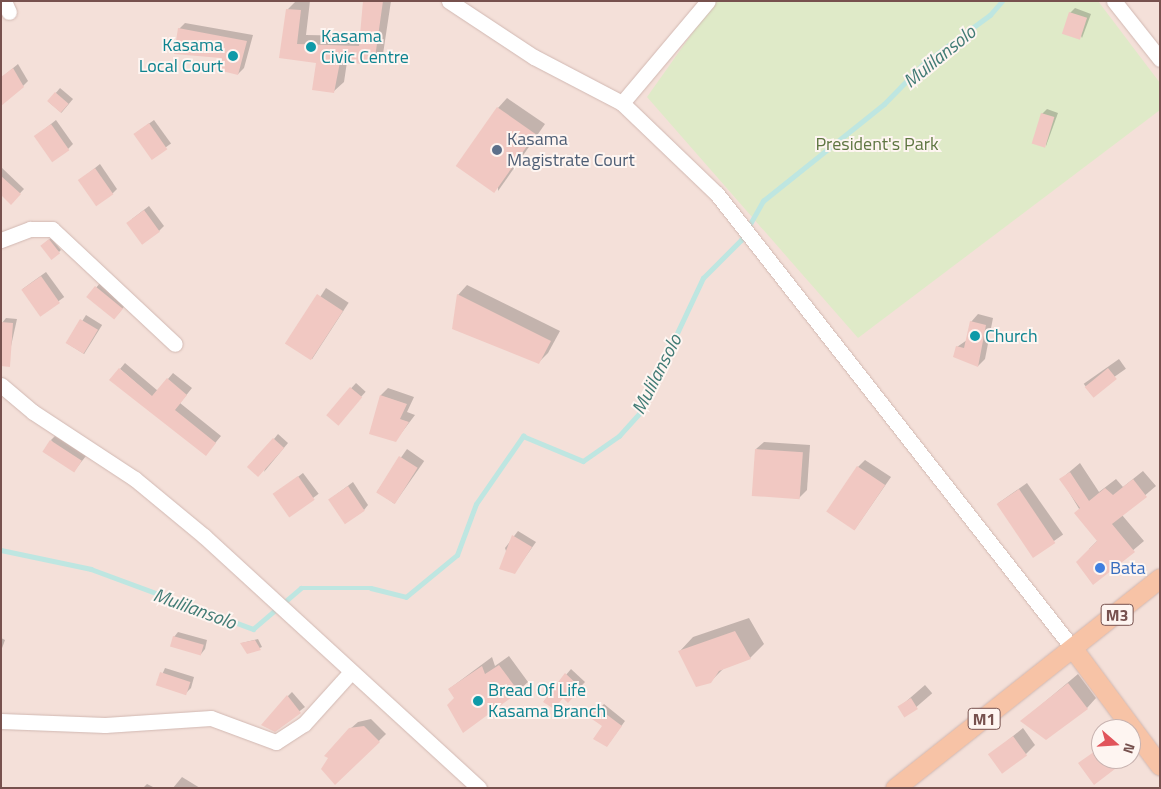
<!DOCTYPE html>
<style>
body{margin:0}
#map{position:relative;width:1161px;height:789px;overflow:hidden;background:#fcf0ea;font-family:"Titillium Web",sans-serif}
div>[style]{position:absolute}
.residential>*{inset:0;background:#f4e0d9}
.green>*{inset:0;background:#dfeac8}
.shadow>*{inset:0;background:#0003;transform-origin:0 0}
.stream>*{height:4.5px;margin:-2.25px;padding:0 2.25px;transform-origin:2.25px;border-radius:2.25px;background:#bee6e1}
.building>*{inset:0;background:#f1c8c2;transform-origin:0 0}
.roads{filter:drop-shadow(0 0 1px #d1b8b2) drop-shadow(0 0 1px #d1b8b2)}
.minor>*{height:15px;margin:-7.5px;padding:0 7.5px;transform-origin:7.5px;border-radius:7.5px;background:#fff}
.major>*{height:19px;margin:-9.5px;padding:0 9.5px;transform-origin:9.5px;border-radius:9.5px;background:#f7c3a6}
.dots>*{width:14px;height:14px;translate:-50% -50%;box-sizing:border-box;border:2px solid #fef5f1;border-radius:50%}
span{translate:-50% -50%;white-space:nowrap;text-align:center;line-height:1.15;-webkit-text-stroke:4px #fef5f1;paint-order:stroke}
.shield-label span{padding:1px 4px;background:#fef5f1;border:1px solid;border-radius:4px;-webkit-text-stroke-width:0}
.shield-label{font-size:16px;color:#77514e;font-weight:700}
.culture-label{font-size:18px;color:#0d838f}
.left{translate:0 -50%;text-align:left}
.right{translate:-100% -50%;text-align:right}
.service-label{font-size:18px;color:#4e5e75}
.park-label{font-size:18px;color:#5f7642}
.shop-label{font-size:18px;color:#366cbe}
.water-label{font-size:19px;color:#417b75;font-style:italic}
.frame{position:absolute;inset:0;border:2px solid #77514e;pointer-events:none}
.north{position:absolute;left:1091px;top:719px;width:50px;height:50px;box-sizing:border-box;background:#fef5f1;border:1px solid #c8b3b0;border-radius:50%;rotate:109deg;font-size:14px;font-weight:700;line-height:20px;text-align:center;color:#77514e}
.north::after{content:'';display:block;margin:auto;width:18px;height:22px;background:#e1545b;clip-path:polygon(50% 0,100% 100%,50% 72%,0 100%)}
</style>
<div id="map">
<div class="residential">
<i style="clip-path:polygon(evenodd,1px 1px,1160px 1px,1160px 788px,1px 788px,1px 1px,1101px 729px,1131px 729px,1131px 759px,1101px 759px,1101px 729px)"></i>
</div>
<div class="green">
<i style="clip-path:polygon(715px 1px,1098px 1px,1160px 83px,1160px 110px,858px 338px,647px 97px)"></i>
</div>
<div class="shadow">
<i style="clip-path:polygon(296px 1px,310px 1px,306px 35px,361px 36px,364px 1px,391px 1px,383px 54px,373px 64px,347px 62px,344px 82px,334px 91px,318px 62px,280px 56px,287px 10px)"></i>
<i style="clip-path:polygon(1075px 8px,1091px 14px,1082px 38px,1070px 13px)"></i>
<i style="clip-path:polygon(185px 23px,253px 35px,244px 68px,238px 74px,223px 57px,179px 29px)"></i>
<i style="clip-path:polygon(18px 64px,28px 81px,23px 86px,1px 78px)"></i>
<i style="left:60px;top:88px;width:17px;height:18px;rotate:40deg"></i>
<i style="clip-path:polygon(507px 98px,545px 124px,498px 191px,498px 108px)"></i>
<i style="clip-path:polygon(1047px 109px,1058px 113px,1046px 146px,1042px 114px)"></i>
<i style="clip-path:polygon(56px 120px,73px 144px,68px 149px,36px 136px)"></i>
<i style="left:154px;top:120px;width:29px;height:24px;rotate:54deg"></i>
<i style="clip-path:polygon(100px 164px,117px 189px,112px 194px,80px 180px)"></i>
<i style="clip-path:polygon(1px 167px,24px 189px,11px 203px,1px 193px)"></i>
<i style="clip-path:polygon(149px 206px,164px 226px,159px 231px,132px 219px)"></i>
<i style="clip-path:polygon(51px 238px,61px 250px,59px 252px,44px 244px)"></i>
<i style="left:46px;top:272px;width:31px;height:29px;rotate:54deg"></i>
<i style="clip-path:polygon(101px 282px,127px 303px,118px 314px,88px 297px)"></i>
<i style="clip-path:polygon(467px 285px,560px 331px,548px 353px,538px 363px,458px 295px)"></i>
<i style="left:326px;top:288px;width:27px;height:67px;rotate:33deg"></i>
<i style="clip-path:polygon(978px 314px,993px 318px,985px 359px,978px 366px,957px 347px,967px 340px,971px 322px)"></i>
<i style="left:86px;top:315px;width:19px;height:34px;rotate:32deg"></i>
<i style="clip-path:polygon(6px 318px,17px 319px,11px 346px,2px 323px)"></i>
<i style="left:1119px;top:359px;width:12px;height:43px;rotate:55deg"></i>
<i style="clip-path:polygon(125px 363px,158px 391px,173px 373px,192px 388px,180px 403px,221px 436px,211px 448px,120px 369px)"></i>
<i style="left:356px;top:383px;width:13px;height:42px;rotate:42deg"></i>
<i style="clip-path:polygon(388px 388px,414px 397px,407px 412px,415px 415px,396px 440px,370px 433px,381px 395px)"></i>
<i style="clip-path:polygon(278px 434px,288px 443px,264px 472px,274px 439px)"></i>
<i style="clip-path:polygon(55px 436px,86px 456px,74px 471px,51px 440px)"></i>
<i style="clip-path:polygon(764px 442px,810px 445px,807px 490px,799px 498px,756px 449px)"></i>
<i style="left:407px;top:449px;width:21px;height:52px;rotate:35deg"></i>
<i style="clip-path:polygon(865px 460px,891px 477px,855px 529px,858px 467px)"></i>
<i style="clip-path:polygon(1080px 463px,1099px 492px,1116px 479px,1123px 487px,1143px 471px,1156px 486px,1122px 515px,1144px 541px,1093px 584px,1089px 549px,1098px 540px,1061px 479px)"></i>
<i style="left:303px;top:473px;width:26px;height:36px;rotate:53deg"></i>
<i style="clip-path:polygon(353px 482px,368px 505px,364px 510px,329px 500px)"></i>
<i style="left:1027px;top:483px;width:63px;height:35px;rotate:55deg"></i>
<i style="clip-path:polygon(518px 531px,536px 542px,514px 573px,505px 548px)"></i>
<i style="clip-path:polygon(749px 618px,764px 644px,750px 658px,724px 668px,710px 682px,679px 652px,693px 637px)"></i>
<i style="clip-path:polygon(178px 632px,207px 640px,205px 649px,201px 654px,174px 637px)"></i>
<i style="clip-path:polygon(1px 638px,5px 640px,1px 651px)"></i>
<i style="clip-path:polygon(258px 639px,262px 647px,247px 653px,242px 643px)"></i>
<i style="clip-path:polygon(509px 656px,528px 682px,518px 691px,455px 698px,449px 689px,492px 657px,495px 666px)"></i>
<i style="clip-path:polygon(165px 668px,194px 677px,191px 688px,186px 693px,158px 684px)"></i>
<i style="clip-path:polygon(571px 669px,585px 682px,572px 696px,544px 701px)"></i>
<i style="clip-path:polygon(1078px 674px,1096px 698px,1087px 708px,1022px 721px)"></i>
<i style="left:925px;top:685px;width:11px;height:34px;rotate:49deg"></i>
<i style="clip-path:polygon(292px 692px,305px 707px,275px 730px,288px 696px)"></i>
<i style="clip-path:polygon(604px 704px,625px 721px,607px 746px,604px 726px,591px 717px)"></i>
<i style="clip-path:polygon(371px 719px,386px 734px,335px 784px,350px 729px,358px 722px)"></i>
<i style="clip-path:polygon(1023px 728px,1035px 745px,1026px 754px,990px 755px)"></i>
<i style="clip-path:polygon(182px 777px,200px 788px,173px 788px)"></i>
<i style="clip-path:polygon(147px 784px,155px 788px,143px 788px)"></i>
</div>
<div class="stream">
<i style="left:1px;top:550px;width:92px;rotate:11.9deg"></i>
<i style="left:91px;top:569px;width:173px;rotate:20.3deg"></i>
<i style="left:253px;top:629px;width:63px;rotate:-40.5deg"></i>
<i style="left:301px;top:588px;width:70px"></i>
<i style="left:371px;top:588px;width:36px;rotate:14deg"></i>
<i style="left:406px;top:597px;width:66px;rotate:-39.5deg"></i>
<i style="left:457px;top:555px;width:54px;rotate:-69.6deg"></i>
<i style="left:476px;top:504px;width:83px;rotate:-55.3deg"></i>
<i style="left:523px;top:436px;width:65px;rotate:22.6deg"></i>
<i style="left:583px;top:461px;width:44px;rotate:-34.8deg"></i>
<i style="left:619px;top:436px;width:30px;rotate:-48deg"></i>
<i style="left:639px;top:414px;width:150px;rotate:-64.8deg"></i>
<i style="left:703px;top:278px;width:54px;rotate:-45deg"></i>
<i style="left:741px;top:240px;width:45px;rotate:-60.6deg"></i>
<i style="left:763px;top:201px;width:155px;rotate:-38.7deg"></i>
<i style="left:884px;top:104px;width:56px;rotate:-45.7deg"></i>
<i style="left:923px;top:64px;width:83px;rotate:-36.2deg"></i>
<i style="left:990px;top:15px;width:18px;rotate:-49deg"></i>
</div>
<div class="building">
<i style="clip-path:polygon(363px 1px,383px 1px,374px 65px,340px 62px,334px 93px,312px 90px,316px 63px,279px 58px,286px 9px,301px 10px,297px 44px,359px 46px)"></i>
<i style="left:1069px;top:12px;width:19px;height:23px;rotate:18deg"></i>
<i style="clip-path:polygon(178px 28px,247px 41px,238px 75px,218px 70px,221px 58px,174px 54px)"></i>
<i style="clip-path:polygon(13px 68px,24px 87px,1px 106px,1px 77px)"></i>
<i style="left:55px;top:92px;width:18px;height:12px;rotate:41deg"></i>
<i style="left:497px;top:107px;width:47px;height:72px;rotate:35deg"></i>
<i style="left:1041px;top:113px;width:14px;height:32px;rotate:17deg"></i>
<i style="left:149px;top:123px;width:32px;height:19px;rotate:55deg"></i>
<i style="left:51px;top:124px;width:32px;height:21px;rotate:55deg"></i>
<i style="left:95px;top:168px;width:32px;height:21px;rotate:55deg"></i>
<i style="clip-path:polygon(1px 176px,21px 194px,11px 205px,1px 195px)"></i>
<i style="left:144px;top:210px;width:27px;height:22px;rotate:54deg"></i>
<i style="left:49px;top:239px;width:18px;height:11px;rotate:52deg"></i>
<i style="left:41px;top:276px;width:33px;height:24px;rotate:55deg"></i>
<i style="left:95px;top:286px;width:36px;height:14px;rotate:39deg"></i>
<i style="left:317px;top:294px;width:31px;height:59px;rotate:33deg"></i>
<i style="clip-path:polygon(457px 294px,551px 341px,539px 364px,452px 329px)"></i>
<i style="left:80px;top:319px;width:21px;height:28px;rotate:31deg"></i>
<i style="clip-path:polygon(970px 321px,986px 325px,978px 367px,953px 357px,956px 346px,964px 348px)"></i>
<i style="clip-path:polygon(1px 322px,13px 323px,10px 367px,1px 366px)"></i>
<i style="clip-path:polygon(119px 368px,152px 396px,167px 378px,187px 395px,175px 410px,216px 443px,206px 456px,109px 380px)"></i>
<i style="left:1108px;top:368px;width:14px;height:30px;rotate:51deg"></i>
<i style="left:350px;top:387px;width:16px;height:37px;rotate:40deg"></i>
<i style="clip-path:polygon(380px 395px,407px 404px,400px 419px,409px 422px,396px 442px,369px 434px)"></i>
<i style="left:273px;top:438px;width:15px;height:39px;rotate:42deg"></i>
<i style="left:50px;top:440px;width:38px;height:14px;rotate:33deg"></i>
<i style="left:755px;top:449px;width:48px;height:47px;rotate:4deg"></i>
<i style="left:399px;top:456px;width:22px;height:43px;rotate:32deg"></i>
<i style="left:857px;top:466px;width:34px;height:55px;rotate:34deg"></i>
<i style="clip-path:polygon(1070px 472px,1089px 501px,1105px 488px,1113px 495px,1133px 479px,1147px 497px,1112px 524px,1135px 552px,1093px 585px,1076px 562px,1097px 541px,1074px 513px,1080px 508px,1059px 479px)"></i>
<i style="left:298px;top:476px;width:29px;height:31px;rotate:55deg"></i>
<i style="left:348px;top:486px;width:30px;height:24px;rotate:56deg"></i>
<i style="left:1019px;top:489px;width:65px;height:27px;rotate:56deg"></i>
<i style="clip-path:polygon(512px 535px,532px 547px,515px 574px,499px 569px)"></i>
<i style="clip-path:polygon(735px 631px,751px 659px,719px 671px,711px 683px,696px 687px,678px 651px)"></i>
<i style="left:173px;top:636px;width:32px;height:11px;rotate:16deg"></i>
<i style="clip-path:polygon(255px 640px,261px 650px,247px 654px,240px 643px)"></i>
<i style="clip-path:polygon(499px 665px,519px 692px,463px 733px,447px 705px,454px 698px,448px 689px,482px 666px,485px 674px)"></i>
<i style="left:160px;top:672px;width:32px;height:14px;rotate:18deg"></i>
<i style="clip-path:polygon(565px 673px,581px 688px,568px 703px,563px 698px,554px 709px,543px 702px)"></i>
<i style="clip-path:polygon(1068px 683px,1088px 709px,1046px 740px,1020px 721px)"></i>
<i style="clip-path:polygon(287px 695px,301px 713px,275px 732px,261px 725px)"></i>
<i style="left:911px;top:698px;width:13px;height:16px;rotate:58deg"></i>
<i style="clip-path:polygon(598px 708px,622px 726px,607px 747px,593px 739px,602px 726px,589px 717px)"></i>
<i style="clip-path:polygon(364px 726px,380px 742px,335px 785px,321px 769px,328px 758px,324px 756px,349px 728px)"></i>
<i style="left:1013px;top:736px;width:24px;height:31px;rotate:54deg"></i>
<i style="clip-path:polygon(1101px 747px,1101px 759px,1128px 759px,1094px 785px,1078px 763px)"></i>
</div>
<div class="roads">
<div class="minor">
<i style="left:4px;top:1px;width:12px;rotate:66deg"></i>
<i style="left:449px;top:1px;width:102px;rotate:33.4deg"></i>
<i style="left:534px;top:57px;width:99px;rotate:27.6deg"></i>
<i style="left:622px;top:103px;width:132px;rotate:43.8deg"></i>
<i style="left:717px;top:194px;width:579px;rotate:51.94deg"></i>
<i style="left:1114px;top:1px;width:74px;rotate:51.6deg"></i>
<i style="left:622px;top:103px;width:133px;rotate:-49.9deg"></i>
<i style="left:1px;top:240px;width:31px;rotate:-21deg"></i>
<i style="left:30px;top:229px;width:22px"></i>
<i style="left:52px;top:229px;width:168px;rotate:43.1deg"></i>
<i style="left:1px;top:385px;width:42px;rotate:40.2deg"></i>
<i style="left:33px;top:412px;width:122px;rotate:33.3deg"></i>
<i style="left:135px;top:479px;width:89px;rotate:39.6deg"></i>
<i style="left:204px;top:536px;width:373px;rotate:42.5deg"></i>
<i style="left:1px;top:721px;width:104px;rotate:2.2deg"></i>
<i style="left:105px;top:725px;width:106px;rotate:-3.8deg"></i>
<i style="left:211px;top:718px;width:69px;rotate:20.3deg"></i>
<i style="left:276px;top:742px;width:33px;rotate:-33deg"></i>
<i style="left:304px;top:724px;width:69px;rotate:-48deg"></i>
</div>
<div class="major">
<i style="left:1074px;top:650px;width:144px;rotate:53.4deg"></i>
<i style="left:895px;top:788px;width:338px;rotate:-38.4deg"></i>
</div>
</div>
<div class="dots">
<i style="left:311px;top:47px;background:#0f9aa8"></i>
<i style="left:233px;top:56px;background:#0f9aa8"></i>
<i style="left:497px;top:150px;background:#5c6f8a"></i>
<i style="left:975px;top:336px;background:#0f9aa8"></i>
<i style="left:1100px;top:568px;background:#3f7fe0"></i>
<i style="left:478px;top:701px;background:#0f9aa8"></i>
</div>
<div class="shield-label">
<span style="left:1117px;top:615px">M3</span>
<span style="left:984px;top:719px">M1</span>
</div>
<div class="culture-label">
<span class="left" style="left:321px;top:47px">Kasama<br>Civic Centre</span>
<span class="right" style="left:223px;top:56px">Kasama<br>Local Court</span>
<span class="left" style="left:985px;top:336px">Church</span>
<span class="left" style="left:488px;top:701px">Bread Of Life<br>Kasama Branch</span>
</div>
<div class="service-label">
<span class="left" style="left:507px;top:150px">Kasama<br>Magistrate Court</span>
</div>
<div class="park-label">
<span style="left:877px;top:144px">President's Park</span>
</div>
<div class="shop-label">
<span class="left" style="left:1110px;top:568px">Bata</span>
</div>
<div class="water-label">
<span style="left:939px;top:56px;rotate:-39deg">Mulilansolo</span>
<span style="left:656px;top:374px;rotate:-63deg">Mulilansolo</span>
<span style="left:195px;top:608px;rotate:20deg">Mulilansolo</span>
</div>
<div class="frame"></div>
<div class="north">N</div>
</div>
